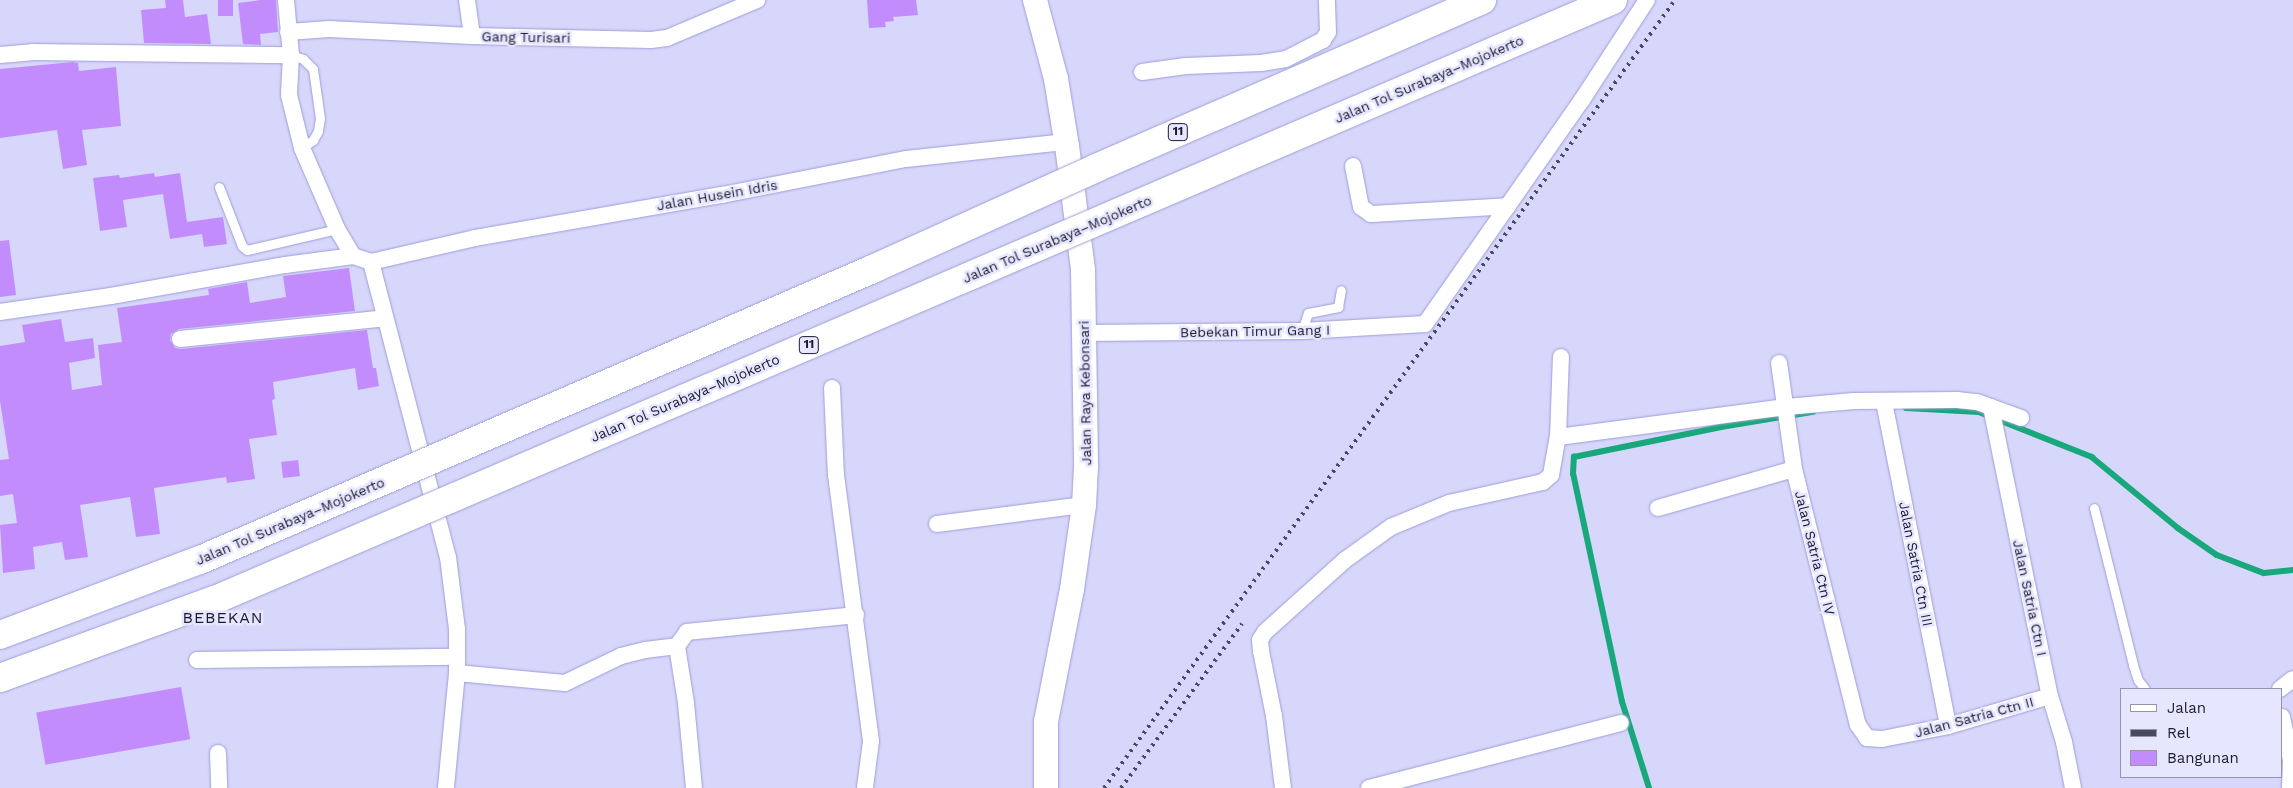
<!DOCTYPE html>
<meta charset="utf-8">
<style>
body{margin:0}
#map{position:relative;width:2293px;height:788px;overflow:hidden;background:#d7d7fc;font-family:"Work Sans",sans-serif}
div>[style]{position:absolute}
.stream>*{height:5.5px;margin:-2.75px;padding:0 2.75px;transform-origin:2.75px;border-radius:2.75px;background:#18a87c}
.building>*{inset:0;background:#c38cfc;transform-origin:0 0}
.roads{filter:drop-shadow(0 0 1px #9e9dd7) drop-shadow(0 0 1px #9e9dd7)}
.service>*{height:9px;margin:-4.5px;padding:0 4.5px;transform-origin:4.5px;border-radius:4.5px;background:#fff}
.minor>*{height:16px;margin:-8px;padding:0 8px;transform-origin:8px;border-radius:8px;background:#fff}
.secondary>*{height:24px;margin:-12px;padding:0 12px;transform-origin:12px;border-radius:12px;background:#fff}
.rail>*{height:4px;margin-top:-2px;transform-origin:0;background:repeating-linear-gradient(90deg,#494862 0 2.5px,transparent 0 7.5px)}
.bridges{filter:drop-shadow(0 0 1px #9e9dd7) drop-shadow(0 0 1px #9e9dd7)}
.motorway-bridge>*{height:28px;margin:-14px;padding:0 14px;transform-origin:14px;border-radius:14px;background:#fff}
span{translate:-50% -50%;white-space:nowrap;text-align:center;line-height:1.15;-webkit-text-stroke:5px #e6e6ff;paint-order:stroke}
.shield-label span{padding:1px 4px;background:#e6e6ff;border:1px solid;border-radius:4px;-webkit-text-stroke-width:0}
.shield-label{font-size:12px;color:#1c1a30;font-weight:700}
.street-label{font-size:14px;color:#1c1a30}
.quarter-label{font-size:16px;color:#1c1a30;letter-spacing:1px}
.legend{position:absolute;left:2120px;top:688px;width:162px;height:90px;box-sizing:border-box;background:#e6e6ff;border:1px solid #9594ac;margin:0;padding:6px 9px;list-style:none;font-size:15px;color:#1c1a30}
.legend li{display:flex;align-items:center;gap:10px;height:25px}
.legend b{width:25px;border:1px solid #9594ac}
</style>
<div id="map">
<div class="stream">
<i style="left:1906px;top:408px;width:73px;rotate:3.1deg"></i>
<i style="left:1979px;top:412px;width:122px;rotate:21.7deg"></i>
<i style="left:2092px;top:457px;width:112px;rotate:39.5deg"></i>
<i style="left:2178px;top:528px;width:47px;rotate:34.7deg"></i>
<i style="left:2217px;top:555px;width:50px;rotate:21deg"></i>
<i style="left:2264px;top:573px;width:29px;rotate:-6deg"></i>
<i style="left:1649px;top:788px;width:90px;rotate:-107.4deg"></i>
<i style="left:1622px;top:702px;width:233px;rotate:-102.1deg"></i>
<i style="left:1573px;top:474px;width:17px;rotate:-87deg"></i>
<i style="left:1574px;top:457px;width:150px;rotate:-11.5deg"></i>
<i style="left:1721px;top:427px;width:93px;rotate:-9.3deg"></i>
</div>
<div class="building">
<i style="clip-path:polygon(165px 0,183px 0,185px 17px,207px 14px,211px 44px,144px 43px,141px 10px,166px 8px)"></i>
<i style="left:218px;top:0;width:15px;height:16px"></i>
<i style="clip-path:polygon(261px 0,276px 0,278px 32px,260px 34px,261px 45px,243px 44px,238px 3px)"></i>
<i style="clip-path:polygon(867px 0,916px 0,918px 15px,893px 17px,894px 21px,885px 22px,886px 27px,869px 28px)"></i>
<i style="clip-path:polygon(73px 62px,78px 63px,79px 71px,116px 67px,121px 126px,82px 130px,87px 165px,63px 169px,57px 130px,0 138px,0 69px)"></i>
<i style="clip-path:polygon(154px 173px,155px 177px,180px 173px,187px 222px,223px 217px,227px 244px,204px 247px,202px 234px,170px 239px,163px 194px,123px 200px,127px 227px,100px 231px,93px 178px,119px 175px,120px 178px)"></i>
<i style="clip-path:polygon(9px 240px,16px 295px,0 297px,0 241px)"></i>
<i style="clip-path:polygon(349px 268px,355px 311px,179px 329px,171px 334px,170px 340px,175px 348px,181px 349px,367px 330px,373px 368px,376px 368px,379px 386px,358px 390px,355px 368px,273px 382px,275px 399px,272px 400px,277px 435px,249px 439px,255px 479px,227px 483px,226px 477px,154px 488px,160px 534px,136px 537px,130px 497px,80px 505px,88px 557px,65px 560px,62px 542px,33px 547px,35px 569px,3px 573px,0 525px,17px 523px,13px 494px,0 496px,0 460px,9px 459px,0 401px,0 346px,25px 342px,22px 325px,61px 319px,65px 342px,93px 338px,95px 358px,69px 363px,72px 390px,102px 385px,98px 345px,122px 342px,117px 308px,209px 295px,208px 289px,247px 282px,250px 303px,286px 297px,283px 276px)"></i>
<i style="left:298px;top:460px;width:16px;height:17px;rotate:83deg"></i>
<i style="left:181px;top:687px;width:53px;height:147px;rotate:80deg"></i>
</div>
<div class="roads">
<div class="service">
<i style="left:291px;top:55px;width:13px;rotate:18deg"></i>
<i style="left:303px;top:59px;width:14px;rotate:45deg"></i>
<i style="left:313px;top:69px;width:49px;rotate:81.9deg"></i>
<i style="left:320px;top:118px;width:13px;rotate:99deg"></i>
<i style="left:318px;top:131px;width:10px;rotate:119deg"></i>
<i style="left:313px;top:140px;width:14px;rotate:144deg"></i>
<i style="left:219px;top:187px;width:63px;rotate:68.7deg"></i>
<i style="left:242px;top:246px;width:6px;rotate:39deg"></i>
<i style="left:247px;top:250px;width:92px;rotate:-13.1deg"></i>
<i style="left:1302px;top:331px;width:19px;rotate:-72deg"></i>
<i style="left:1308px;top:313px;width:31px;rotate:-11deg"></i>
<i style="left:1338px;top:307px;width:17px;rotate:-80deg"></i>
<i style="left:2094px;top:508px;width:162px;rotate:76deg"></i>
<i style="left:2133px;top:665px;width:16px;rotate:72deg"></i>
<i style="left:2138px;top:680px;width:11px;rotate:52deg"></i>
</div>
<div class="minor">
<i style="left:286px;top:0;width:55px;rotate:84.8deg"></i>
<i style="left:291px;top:55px;width:40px;rotate:92.9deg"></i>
<i style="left:289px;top:95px;width:55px;rotate:76.2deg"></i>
<i style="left:302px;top:148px;width:88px;rotate:66.6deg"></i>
<i style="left:337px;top:229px;width:31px;rotate:59deg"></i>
<i style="left:353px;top:256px;width:19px;rotate:18deg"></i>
<i style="left:371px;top:262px;width:305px;rotate:75.4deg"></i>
<i style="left:448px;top:557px;width:73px;rotate:82.9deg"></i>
<i style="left:457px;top:629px;width:44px;rotate:90deg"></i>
<i style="left:457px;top:673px;width:116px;rotate:95.5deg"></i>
<i style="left:467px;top:0;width:36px;rotate:82deg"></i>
<i style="left:288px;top:32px;width:41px;rotate:-4.2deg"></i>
<i style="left:329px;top:29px;width:143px;rotate:2.8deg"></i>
<i style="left:472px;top:36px;width:179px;rotate:1.3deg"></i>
<i style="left:651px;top:40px;width:16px;rotate:-7deg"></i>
<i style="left:667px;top:38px;width:98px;rotate:-22.9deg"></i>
<i style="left:0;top:55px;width:32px;rotate:-5deg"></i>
<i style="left:32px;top:52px;width:259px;rotate:0.7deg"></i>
<i style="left:1142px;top:72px;width:44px;rotate:-7.8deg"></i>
<i style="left:1186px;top:66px;width:75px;rotate:-2.3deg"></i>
<i style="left:1261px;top:63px;width:25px;rotate:-9deg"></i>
<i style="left:1286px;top:59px;width:42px;rotate:-27.2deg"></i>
<i style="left:1323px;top:40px;width:9px;rotate:-58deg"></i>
<i style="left:1328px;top:32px;width:32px;rotate:-92deg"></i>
<i style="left:1353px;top:166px;width:42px;rotate:79deg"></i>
<i style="left:1361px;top:207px;width:12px;rotate:35deg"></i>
<i style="left:1371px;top:214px;width:137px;rotate:-3.3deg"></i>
<i style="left:371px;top:262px;width:107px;rotate:-13deg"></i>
<i style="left:475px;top:238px;width:251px;rotate:-9.9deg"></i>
<i style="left:722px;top:195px;width:187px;rotate:-11.1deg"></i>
<i style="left:906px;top:159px;width:161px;rotate:-6.1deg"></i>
<i style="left:0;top:312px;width:112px;rotate:-8.2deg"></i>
<i style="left:111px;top:296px;width:177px;rotate:-10.1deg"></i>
<i style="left:285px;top:265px;width:69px;rotate:-7.5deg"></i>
<i style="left:1084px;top:333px;width:218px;rotate:-0.5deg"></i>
<i style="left:1302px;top:331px;width:123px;rotate:-3.3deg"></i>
<i style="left:1425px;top:324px;width:274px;rotate:-55deg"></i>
<i style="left:1582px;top:100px;width:119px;rotate:-57deg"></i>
<i style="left:180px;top:339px;width:206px;rotate:-5.8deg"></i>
<i style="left:1779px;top:363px;width:107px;rotate:81.9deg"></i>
<i style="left:1794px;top:469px;width:264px;rotate:76deg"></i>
<i style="left:1858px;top:725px;width:16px;rotate:55deg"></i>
<i style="left:1867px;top:738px;width:15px;rotate:4deg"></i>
<i style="left:1882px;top:739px;width:67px;rotate:-11.1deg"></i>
<i style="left:1948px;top:726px;width:106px;rotate:-16.4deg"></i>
<i style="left:832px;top:388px;width:87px;rotate:87.4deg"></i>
<i style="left:836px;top:475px;width:268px;rotate:82.5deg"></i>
<i style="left:871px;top:741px;width:47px;rotate:97.3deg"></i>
<i style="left:1884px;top:402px;width:330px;rotate:78.8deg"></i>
<i style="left:1991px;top:407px;width:295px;rotate:78.5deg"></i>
<i style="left:2050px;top:696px;width:48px;rotate:73.1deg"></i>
<i style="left:2064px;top:742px;width:47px;rotate:78.9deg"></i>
<i style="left:1558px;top:437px;width:230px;rotate:-7.5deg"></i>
<i style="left:1786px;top:407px;width:68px;rotate:-5deg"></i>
<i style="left:1854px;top:401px;width:103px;rotate:-0.6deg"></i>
<i style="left:1957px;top:400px;width:20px;rotate:6deg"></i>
<i style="left:1977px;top:402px;width:47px;rotate:20deg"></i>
<i style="left:1658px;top:508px;width:141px;rotate:-16deg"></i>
<i style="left:937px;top:524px;width:148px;rotate:-7.4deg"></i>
<i style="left:197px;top:660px;width:259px;rotate:-0.7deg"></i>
<i style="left:457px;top:673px;width:108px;rotate:5.3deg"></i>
<i style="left:565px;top:683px;width:62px;rotate:-25.7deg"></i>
<i style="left:621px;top:656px;width:25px;rotate:-14deg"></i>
<i style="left:645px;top:650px;width:32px;rotate:-7deg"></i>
<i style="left:2280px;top:689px;width:16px;rotate:-38deg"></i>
<i style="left:2282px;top:717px;width:44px;rotate:78.2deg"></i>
<i style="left:2291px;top:760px;width:28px;rotate:92deg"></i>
<i style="left:218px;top:753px;width:35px;rotate:88deg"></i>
<i style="left:694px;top:788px;width:85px;rotate:-95.4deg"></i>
<i style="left:686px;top:703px;width:58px;rotate:-99deg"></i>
<i style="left:677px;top:646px;width:17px;rotate:-54deg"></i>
<i style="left:687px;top:632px;width:170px;rotate:-5.7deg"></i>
<i style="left:1283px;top:788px;width:73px;rotate:-97.1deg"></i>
<i style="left:1274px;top:716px;width:66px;rotate:-101.3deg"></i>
<i style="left:1261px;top:651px;width:11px;rotate:-95deg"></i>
<i style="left:1260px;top:640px;width:9px;rotate:-58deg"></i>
<i style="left:1265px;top:632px;width:108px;rotate:-42deg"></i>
<i style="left:1345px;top:560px;width:57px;rotate:-35.7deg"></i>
<i style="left:1391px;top:527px;width:63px;rotate:-22.5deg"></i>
<i style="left:1449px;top:503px;width:96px;rotate:-12.6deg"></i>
<i style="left:1543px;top:482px;width:11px;rotate:-41deg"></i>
<i style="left:1551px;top:475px;width:39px;rotate:-80deg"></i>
<i style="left:1558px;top:437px;width:80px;rotate:-87.9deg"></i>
<i style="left:1369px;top:788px;width:260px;rotate:-14.5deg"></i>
</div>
<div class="secondary">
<i style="left:1035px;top:0;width:82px;rotate:75.1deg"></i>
<i style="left:1056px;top:79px;width:68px;rotate:80.7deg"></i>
<i style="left:1067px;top:146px;width:125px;rotate:82.6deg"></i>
<i style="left:1083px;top:270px;width:63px;rotate:89.1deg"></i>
<i style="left:1084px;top:333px;width:134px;rotate:89.1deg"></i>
<i style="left:1086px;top:467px;width:38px;rotate:93deg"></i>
<i style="left:1084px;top:505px;width:85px;rotate:98.1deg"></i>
<i style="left:1072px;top:589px;width:135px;rotate:101.1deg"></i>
<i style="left:1046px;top:721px;width:67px;rotate:90deg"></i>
</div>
</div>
<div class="rail">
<i style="left:1104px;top:788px;width:973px;rotate:-54.07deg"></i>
<i style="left:1121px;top:788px;width:204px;rotate:-53.6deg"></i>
</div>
<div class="bridges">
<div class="motorway-bridge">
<i style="left:0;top:635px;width:214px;rotate:-20.6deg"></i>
<i style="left:200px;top:560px;width:735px;rotate:-23.39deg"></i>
<i style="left:875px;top:268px;width:243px;rotate:-24.3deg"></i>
<i style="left:1096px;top:168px;width:421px;rotate:-23.5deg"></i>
<i style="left:0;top:678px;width:231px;rotate:-20deg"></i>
<i style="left:217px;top:599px;width:1519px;rotate:-23.22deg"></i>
</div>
</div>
<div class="shield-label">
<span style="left:1178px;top:132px">11</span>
<span style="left:809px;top:345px">11</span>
</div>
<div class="street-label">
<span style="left:526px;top:37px;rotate:1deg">Gang Turisari</span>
<span style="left:1429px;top:79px;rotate:-23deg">Jalan Tol Surabaya–Mojokerto</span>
<span style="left:717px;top:195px;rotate:-10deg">Jalan Husein Idris</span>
<span style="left:1057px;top:239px;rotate:-23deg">Jalan Tol Surabaya–Mojokerto</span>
<span style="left:1255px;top:331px;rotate:-1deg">Bebekan Timur Gang I</span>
<span style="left:1085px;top:393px;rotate:-91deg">Jalan Raya Kebonsari</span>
<span style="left:685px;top:398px;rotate:-23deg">Jalan Tol Surabaya–Mojokerto</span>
<span style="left:290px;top:521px;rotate:-23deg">Jalan Tol Surabaya–Mojokerto</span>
<span style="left:1815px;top:553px;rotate:76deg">Jalan Satria Ctn IV</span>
<span style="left:1916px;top:564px;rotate:79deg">Jalan Satria Ctn III</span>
<span style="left:2030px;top:598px;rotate:78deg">Jalan Satria Ctn I</span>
<span style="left:1974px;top:717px;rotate:-15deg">Jalan Satria Ctn II</span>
</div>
<div class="quarter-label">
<span style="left:223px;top:618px">BEBEKAN</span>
</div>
<ul class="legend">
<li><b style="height:6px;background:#fff"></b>Jalan</li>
<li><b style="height:6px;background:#494862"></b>Rel</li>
<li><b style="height:14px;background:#c38cfc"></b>Bangunan</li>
</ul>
</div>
